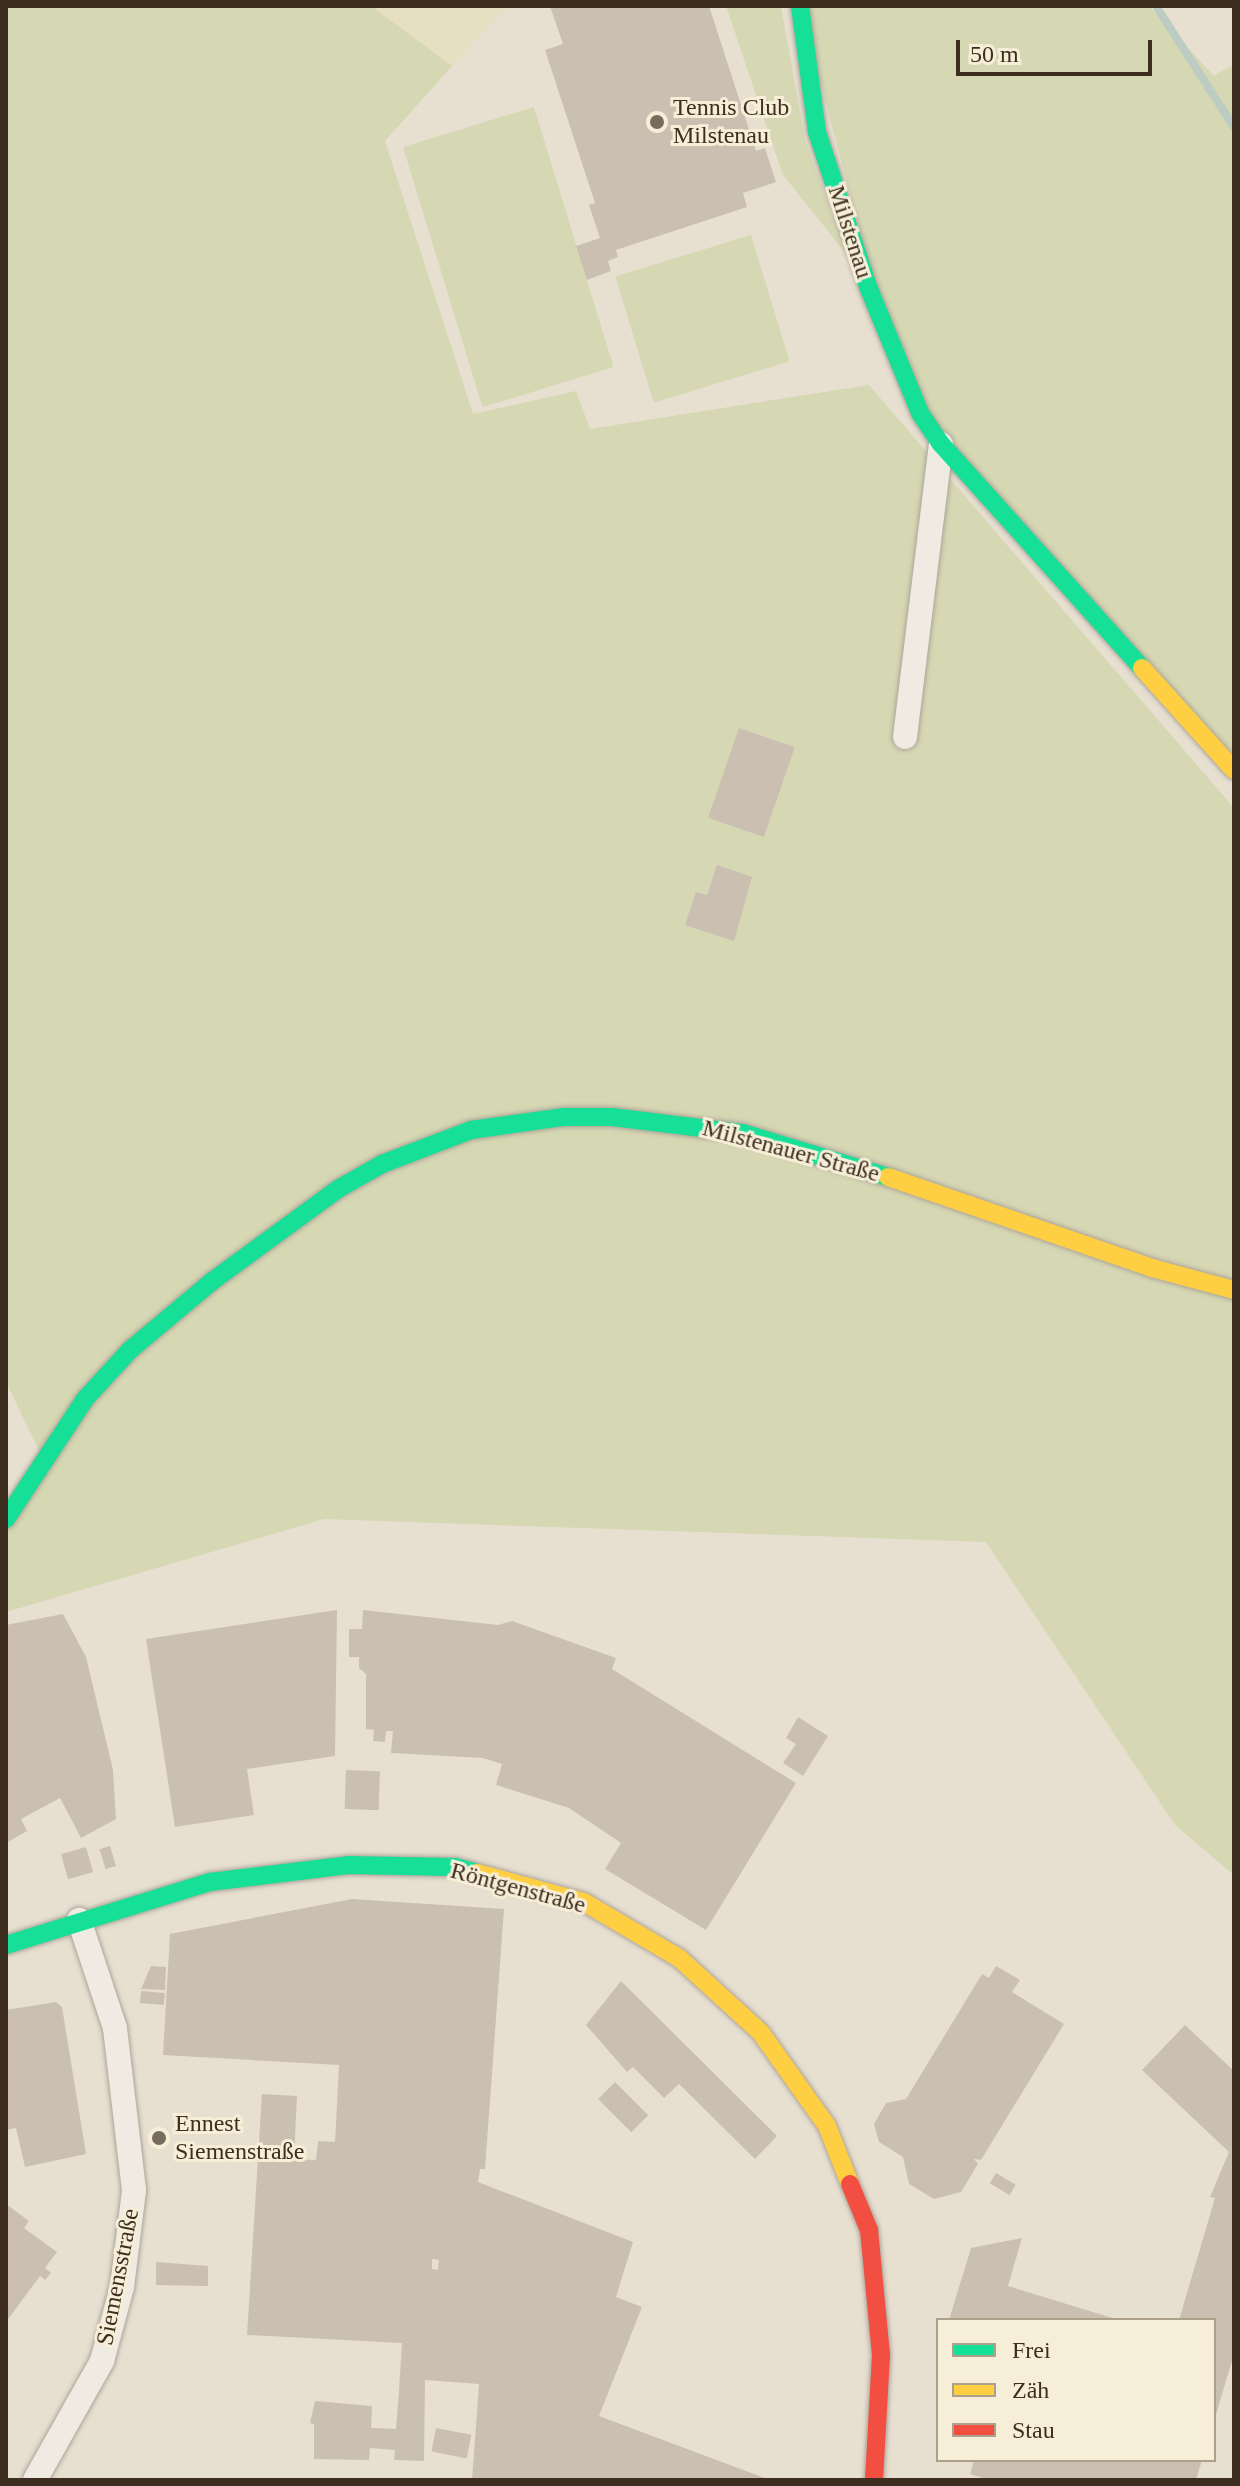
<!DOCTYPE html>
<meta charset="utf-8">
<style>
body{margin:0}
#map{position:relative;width:1240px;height:2486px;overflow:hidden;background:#e7e0d1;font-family:"Times New Roman",serif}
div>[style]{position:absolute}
.farmland>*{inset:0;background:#e6dfc2}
.green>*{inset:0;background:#d6d7b3;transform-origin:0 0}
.stream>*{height:8px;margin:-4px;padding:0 4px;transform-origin:4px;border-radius:4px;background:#bcccc2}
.building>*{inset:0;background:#cbbfb2;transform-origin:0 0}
.roads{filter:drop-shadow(0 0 2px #ada599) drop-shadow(0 0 2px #ada599)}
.street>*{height:24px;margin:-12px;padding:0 12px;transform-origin:12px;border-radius:12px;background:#efebe3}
.fast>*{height:18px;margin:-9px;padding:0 9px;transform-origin:9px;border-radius:9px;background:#16e098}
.slow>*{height:18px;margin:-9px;padding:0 9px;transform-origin:9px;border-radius:9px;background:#ffcf43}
.jam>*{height:18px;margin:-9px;padding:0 9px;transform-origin:9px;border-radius:9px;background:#f24e42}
.dots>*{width:22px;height:22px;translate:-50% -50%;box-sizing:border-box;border:4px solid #f7eed8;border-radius:50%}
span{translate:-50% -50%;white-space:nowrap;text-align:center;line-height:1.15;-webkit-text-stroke:6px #f7eed8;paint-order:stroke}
.poi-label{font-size:24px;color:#3d2e20}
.left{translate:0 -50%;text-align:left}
.street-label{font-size:24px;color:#3d2e20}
.frame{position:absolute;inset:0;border:8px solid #3d2e20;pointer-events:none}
.legend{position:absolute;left:936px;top:2318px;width:280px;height:144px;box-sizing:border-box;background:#f7eed8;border:2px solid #ada18e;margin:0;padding:10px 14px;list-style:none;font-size:24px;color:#3d2e20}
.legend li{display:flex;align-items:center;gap:16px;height:40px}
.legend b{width:40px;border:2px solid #ada18e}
.scale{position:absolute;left:956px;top:40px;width:196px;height:36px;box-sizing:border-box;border:4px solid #3d2e20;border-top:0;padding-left:10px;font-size:24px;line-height:28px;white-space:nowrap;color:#3d2e20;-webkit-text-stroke:6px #f7eed8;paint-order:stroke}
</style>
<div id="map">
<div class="farmland">
<i style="clip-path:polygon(371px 6px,507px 6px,452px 66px)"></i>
</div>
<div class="green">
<i style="clip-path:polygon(6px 6px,371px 6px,452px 66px,385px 141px,473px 414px,576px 391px,590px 429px,869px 385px,1234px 808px,1234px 1875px,1175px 1825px,986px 1542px,324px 1519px,6px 1612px,6px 1519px,43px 1459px,6px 1382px)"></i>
<i style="clip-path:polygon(726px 6px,781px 6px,805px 140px,847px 255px,783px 175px)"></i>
<i style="clip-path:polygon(800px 6px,1149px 6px,1214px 76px,1234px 64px,1234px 770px,941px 444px,889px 340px)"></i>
<i style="left:534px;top:107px;width:272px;height:137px;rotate:73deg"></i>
<i style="left:751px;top:235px;width:132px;height:142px;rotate:73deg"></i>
</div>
<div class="stream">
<i style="left:1156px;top:6px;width:144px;rotate:57.2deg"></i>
</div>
<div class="building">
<i style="clip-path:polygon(550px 6px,709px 6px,756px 151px,765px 148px,776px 182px,743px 193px,747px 207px,616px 250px,618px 257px,608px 261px,611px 271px,587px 280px,576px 246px,600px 238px,589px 205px,595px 203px,545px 50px,563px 44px)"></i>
<i style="left:739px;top:728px;width:59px;height:95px;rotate:19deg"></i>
<i style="clip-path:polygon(717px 865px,752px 877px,734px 941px,685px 925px,696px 892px,707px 895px)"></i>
<i style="clip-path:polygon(337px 1610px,335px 1756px,247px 1769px,254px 1815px,175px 1827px,146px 1639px)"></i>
<i style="clip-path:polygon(363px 1610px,498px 1625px,512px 1621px,616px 1658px,612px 1669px,796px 1783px,706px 1930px,605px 1869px,621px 1843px,569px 1808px,496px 1785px,502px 1764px,483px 1758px,391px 1753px,393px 1731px,386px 1731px,385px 1742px,373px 1741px,374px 1730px,366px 1729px,366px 1674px,359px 1668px,359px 1657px,349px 1657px,349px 1629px,362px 1629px)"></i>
<i style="clip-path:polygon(63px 1614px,86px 1657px,113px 1770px,116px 1819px,81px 1838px,60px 1798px,21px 1819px,27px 1831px,6px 1843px,6px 1625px)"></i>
<i style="clip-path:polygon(798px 1717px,828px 1736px,803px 1776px,783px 1763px,796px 1744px,786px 1738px)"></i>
<i style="left:346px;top:1770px;width:34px;height:39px;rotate:2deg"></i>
<i style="left:110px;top:1846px;width:21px;height:11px;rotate:73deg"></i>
<i style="left:86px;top:1847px;width:26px;height:26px;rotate:74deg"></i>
<i style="clip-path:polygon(evenodd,352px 1899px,504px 1909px,485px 2169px,480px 2169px,478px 2182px,633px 2242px,616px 2297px,642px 2307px,599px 2416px,770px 2480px,472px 2480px,479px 2384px,425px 2380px,424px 2461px,394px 2460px,395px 2450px,370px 2448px,369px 2460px,314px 2459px,314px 2424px,310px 2423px,315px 2401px,372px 2406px,371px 2428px,396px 2429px,399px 2391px,402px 2343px,247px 2335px,262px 2094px,297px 2096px,294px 2159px,316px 2160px,318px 2141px,335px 2142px,339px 2065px,163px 2055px,170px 1934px,352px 1899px,432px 2259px,439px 2260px,438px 2270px,432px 2269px,432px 2259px)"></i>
<i style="clip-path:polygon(151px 1966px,166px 1967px,165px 1990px,141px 1989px)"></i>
<i style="clip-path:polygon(996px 1966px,1020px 1980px,1012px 1992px,1064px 2024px,981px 2160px,974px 2159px,978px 2164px,961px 2192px,934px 2199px,909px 2184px,903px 2157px,879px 2142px,874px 2124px,886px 2103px,906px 2099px,982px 1974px,989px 1978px)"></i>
<i style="clip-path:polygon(621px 1981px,777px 2136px,755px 2159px,679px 2084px,664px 2098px,633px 2067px,627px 2072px,586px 2025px)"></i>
<i style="left:141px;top:1991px;width:24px;height:12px;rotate:5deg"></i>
<i style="clip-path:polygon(56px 2002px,62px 2007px,86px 2154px,25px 2167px,16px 2128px,6px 2130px,6px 2010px)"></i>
<i style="clip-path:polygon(1185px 2025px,1234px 2071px,1234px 2354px,1215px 2418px,1214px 2320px,1179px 2320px,1215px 2198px,1210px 2197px,1229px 2152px,1142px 2070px)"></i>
<i style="left:615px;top:2082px;width:47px;height:24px;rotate:45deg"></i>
<i style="left:996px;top:2173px;width:23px;height:12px;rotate:31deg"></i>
<i style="clip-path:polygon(6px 2204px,29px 2221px,24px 2228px,57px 2252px,45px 2268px,51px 2273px,45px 2280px,40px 2276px,6px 2322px)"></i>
<i style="clip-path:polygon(1022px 2238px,1008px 2286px,1119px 2320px,949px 2320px,971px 2248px)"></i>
<i style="clip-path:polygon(156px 2262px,208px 2266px,208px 2286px,156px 2285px)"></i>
<i style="left:436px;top:2428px;width:36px;height:24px;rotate:11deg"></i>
<i style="clip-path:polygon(974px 2460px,1202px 2460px,1196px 2480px,989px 2480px,970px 2474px)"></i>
</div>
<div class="roads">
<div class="street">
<i style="left:905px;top:737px;width:295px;rotate:-83deg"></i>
<i style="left:35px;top:2480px;width:137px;rotate:-60.6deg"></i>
<i style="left:102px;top:2361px;width:77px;rotate:-74.9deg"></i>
<i style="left:122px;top:2287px;width:98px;rotate:-82.9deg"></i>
<i style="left:134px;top:2190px;width:163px;rotate:-96.7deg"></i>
<i style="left:115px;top:2028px;width:114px;rotate:-108.4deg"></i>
</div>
<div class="fast">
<i style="left:800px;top:6px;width:127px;rotate:82.3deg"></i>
<i style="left:817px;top:132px;width:165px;rotate:71.7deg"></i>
<i style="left:869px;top:289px;width:134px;rotate:67.6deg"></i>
<i style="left:920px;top:413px;width:37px;rotate:56deg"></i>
<i style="left:941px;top:444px;width:301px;rotate:48.1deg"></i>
<i style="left:6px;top:1519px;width:144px;rotate:-56.6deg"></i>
<i style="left:85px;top:1399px;width:67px;rotate:-47.4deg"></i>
<i style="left:130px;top:1350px;width:106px;rotate:-40deg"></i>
<i style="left:211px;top:1282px;width:157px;rotate:-36.2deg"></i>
<i style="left:338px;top:1189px;width:51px;rotate:-29.6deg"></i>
<i style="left:382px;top:1164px;width:95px;rotate:-20.9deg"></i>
<i style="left:471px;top:1130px;width:94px;rotate:-8deg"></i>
<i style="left:564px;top:1117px;width:48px"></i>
<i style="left:612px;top:1117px;width:132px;rotate:7deg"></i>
<i style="left:743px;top:1133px;width:152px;rotate:16.9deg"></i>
<i style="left:6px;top:1945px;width:214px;rotate:-17.2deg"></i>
<i style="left:210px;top:1882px;width:139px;rotate:-7deg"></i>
<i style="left:348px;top:1865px;width:107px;rotate:1.1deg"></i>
<i style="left:455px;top:1867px;width:23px;rotate:15deg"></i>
</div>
<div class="slow">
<i style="left:1142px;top:668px;width:137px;rotate:48deg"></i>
<i style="left:888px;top:1177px;width:279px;rotate:19deg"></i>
<i style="left:1152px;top:1268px;width:85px;rotate:15deg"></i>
<i style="left:477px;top:1873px;width:111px;rotate:15.2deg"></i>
<i style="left:584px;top:1902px;width:110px;rotate:30.5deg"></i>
<i style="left:679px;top:1958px;width:111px;rotate:42.4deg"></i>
<i style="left:761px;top:2033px;width:114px;rotate:54.6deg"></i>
<i style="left:827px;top:2126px;width:62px;rotate:68.4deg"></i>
</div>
<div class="jam">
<i style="left:850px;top:2184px;width:50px;rotate:67.6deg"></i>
<i style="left:869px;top:2230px;width:126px;rotate:84.5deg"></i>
<i style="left:881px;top:2355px;width:125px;rotate:93.2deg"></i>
</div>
</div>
<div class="dots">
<i style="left:657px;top:122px;background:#786c5e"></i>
<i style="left:159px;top:2138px;background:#786c5e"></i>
</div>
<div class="poi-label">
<span class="left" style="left:673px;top:122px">Tennis Club<br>Milstenau</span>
<span class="left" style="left:175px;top:2138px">Ennest<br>Siemenstraße</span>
</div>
<div class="street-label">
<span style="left:850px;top:232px;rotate:72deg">Milstenau</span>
<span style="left:791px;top:1151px;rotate:15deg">Milstenauer Straße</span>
<span style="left:518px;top:1888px;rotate:15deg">Röntgenstraße</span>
<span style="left:118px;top:2277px;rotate:-79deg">Siemensstraße</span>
</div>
<div class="frame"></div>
<ul class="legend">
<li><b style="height:10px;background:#16e098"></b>Frei</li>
<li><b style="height:10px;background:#ffcf43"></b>Zäh</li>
<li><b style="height:10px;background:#f24e42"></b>Stau</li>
</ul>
<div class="scale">50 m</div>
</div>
